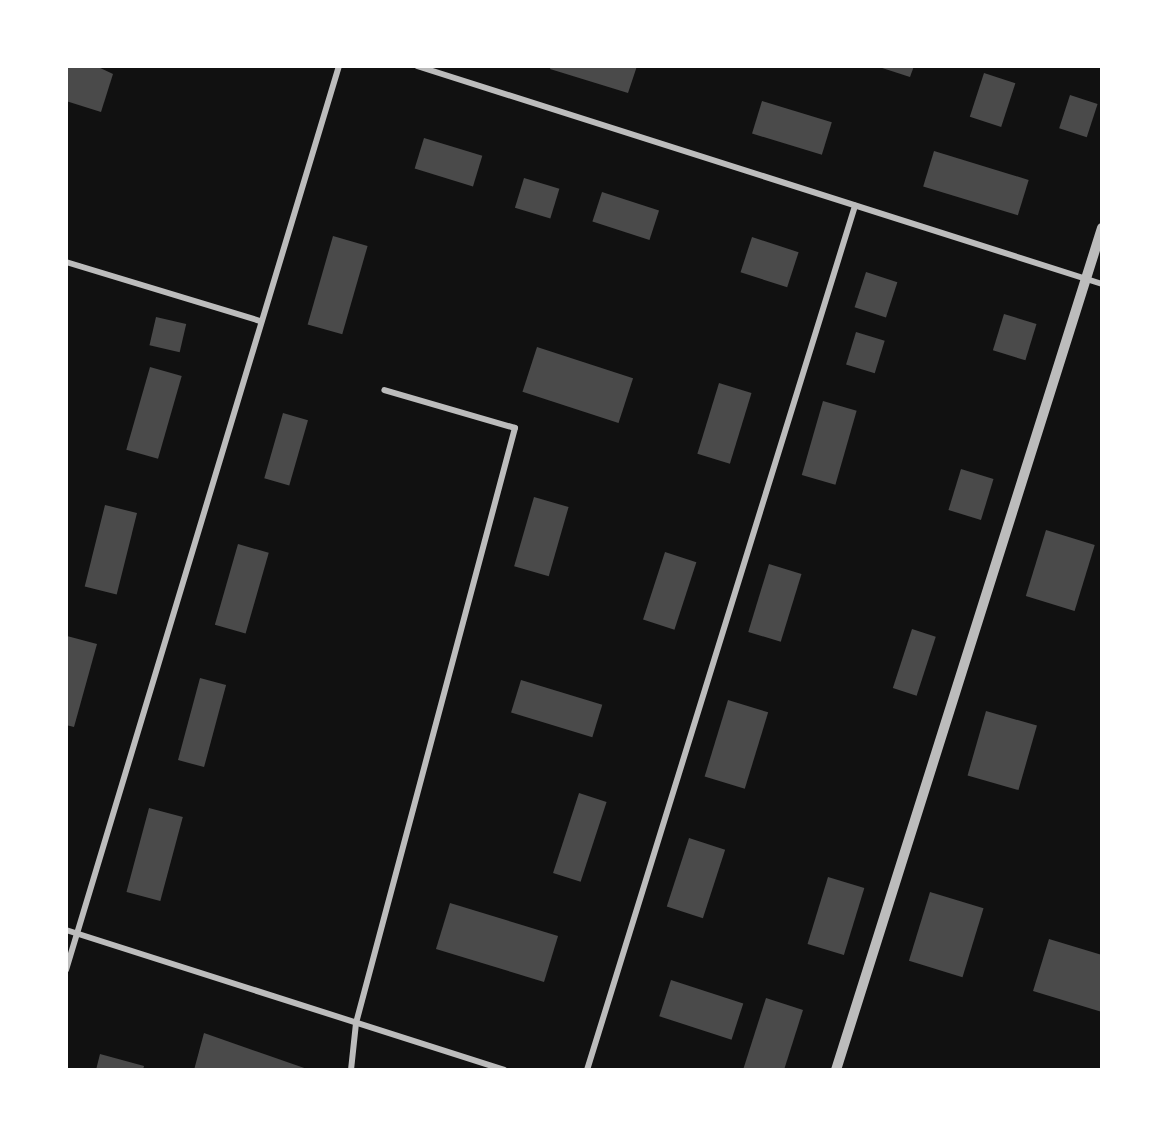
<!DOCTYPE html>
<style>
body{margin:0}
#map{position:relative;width:1168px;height:1136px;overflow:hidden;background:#111;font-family:Literata,serif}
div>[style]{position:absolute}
.building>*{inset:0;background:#4a4a4a;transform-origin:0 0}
.minor>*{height:6px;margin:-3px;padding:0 3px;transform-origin:3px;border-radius:3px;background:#bcbcbc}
.tertiary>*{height:10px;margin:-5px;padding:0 5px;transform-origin:5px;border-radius:5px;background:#bcbcbc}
span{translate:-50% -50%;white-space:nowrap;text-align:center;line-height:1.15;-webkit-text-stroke:6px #fff;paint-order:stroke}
.frame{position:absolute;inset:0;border:68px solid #fff;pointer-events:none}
</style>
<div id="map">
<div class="building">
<i style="clip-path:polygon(66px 66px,96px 66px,113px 74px,101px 112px,66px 101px)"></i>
<i style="clip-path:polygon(551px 66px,637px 66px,628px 93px,550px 69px)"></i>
<i style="clip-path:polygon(876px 66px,914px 66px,910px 77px)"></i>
<i style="left:984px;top:73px;width:33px;height:46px;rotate:18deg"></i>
<i style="left:1070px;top:95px;width:29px;height:35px;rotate:18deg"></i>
<i style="left:762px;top:101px;width:73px;height:34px;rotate:17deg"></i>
<i style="left:424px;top:138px;width:61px;height:32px;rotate:17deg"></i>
<i style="left:934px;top:151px;width:99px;height:37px;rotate:17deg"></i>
<i style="left:524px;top:178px;width:37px;height:31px;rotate:17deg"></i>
<i style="left:602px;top:192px;width:60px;height:31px;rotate:18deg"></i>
<i style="left:333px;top:236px;width:36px;height:92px;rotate:16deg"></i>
<i style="left:752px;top:237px;width:49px;height:37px;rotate:18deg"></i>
<i style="left:866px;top:272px;width:33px;height:37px;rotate:18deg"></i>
<i style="left:1004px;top:314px;width:34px;height:38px;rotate:17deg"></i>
<i style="left:156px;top:317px;width:31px;height:29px;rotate:13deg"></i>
<i style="left:856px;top:332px;width:30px;height:34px;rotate:17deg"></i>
<i style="left:537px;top:347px;width:101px;height:47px;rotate:18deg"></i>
<i style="left:150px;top:367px;width:33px;height:86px;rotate:16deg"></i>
<i style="left:719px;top:383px;width:34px;height:74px;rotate:17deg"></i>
<i style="left:823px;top:401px;width:35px;height:77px;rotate:16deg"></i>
<i style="left:283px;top:413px;width:26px;height:68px;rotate:16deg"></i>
<i style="left:961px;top:469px;width:34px;height:43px;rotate:17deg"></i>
<i style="left:534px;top:497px;width:36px;height:72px;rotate:16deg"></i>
<i style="left:105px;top:505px;width:33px;height:84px;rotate:14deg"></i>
<i style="left:1046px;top:530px;width:51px;height:69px;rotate:17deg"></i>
<i style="left:238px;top:544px;width:32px;height:84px;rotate:16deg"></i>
<i style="left:665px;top:552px;width:33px;height:71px;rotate:18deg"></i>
<i style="left:769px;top:564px;width:34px;height:71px;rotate:17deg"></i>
<i style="left:912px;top:629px;width:25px;height:62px;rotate:18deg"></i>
<i style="clip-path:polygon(67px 636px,97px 644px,74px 727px,66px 725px)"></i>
<i style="left:200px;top:678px;width:27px;height:85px;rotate:15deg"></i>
<i style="left:521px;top:680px;width:85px;height:34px;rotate:17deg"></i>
<i style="left:728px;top:700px;width:42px;height:80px;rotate:17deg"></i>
<i style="left:986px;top:711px;width:53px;height:67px;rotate:16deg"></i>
<i style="left:579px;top:793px;width:29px;height:84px;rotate:18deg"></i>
<i style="left:149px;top:808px;width:35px;height:87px;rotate:15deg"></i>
<i style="left:689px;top:838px;width:38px;height:72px;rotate:18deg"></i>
<i style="left:828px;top:877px;width:38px;height:70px;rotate:17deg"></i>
<i style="left:930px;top:892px;width:56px;height:72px;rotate:17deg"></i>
<i style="left:450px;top:903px;width:113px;height:48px;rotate:17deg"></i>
<i style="clip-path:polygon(1049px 939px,1102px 955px,1102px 1012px,1033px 991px)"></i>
<i style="left:671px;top:980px;width:76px;height:38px;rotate:18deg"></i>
<i style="clip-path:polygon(766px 998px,803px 1010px,784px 1070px,743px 1070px)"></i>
<i style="clip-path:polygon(204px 1033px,310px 1070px,194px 1070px)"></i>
<i style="clip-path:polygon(100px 1054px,144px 1066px,143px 1070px,96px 1070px)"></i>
</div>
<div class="minor">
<i style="left:417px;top:66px;width:719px;rotate:17.65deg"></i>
<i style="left:66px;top:262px;width:203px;rotate:16.9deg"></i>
<i style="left:66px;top:930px;width:460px;rotate:17.7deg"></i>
<i style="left:66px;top:970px;width:944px;rotate:-73.2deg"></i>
<i style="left:351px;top:1070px;width:47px;rotate:-83.9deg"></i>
<i style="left:356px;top:1023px;width:616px;rotate:-75.04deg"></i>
<i style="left:515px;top:428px;width:136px;rotate:-163.8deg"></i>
<i style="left:587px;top:1070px;width:905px;rotate:-72.77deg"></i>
</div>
<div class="tertiary">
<i style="left:836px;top:1070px;width:883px;rotate:-72.47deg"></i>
</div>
<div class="frame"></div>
</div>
